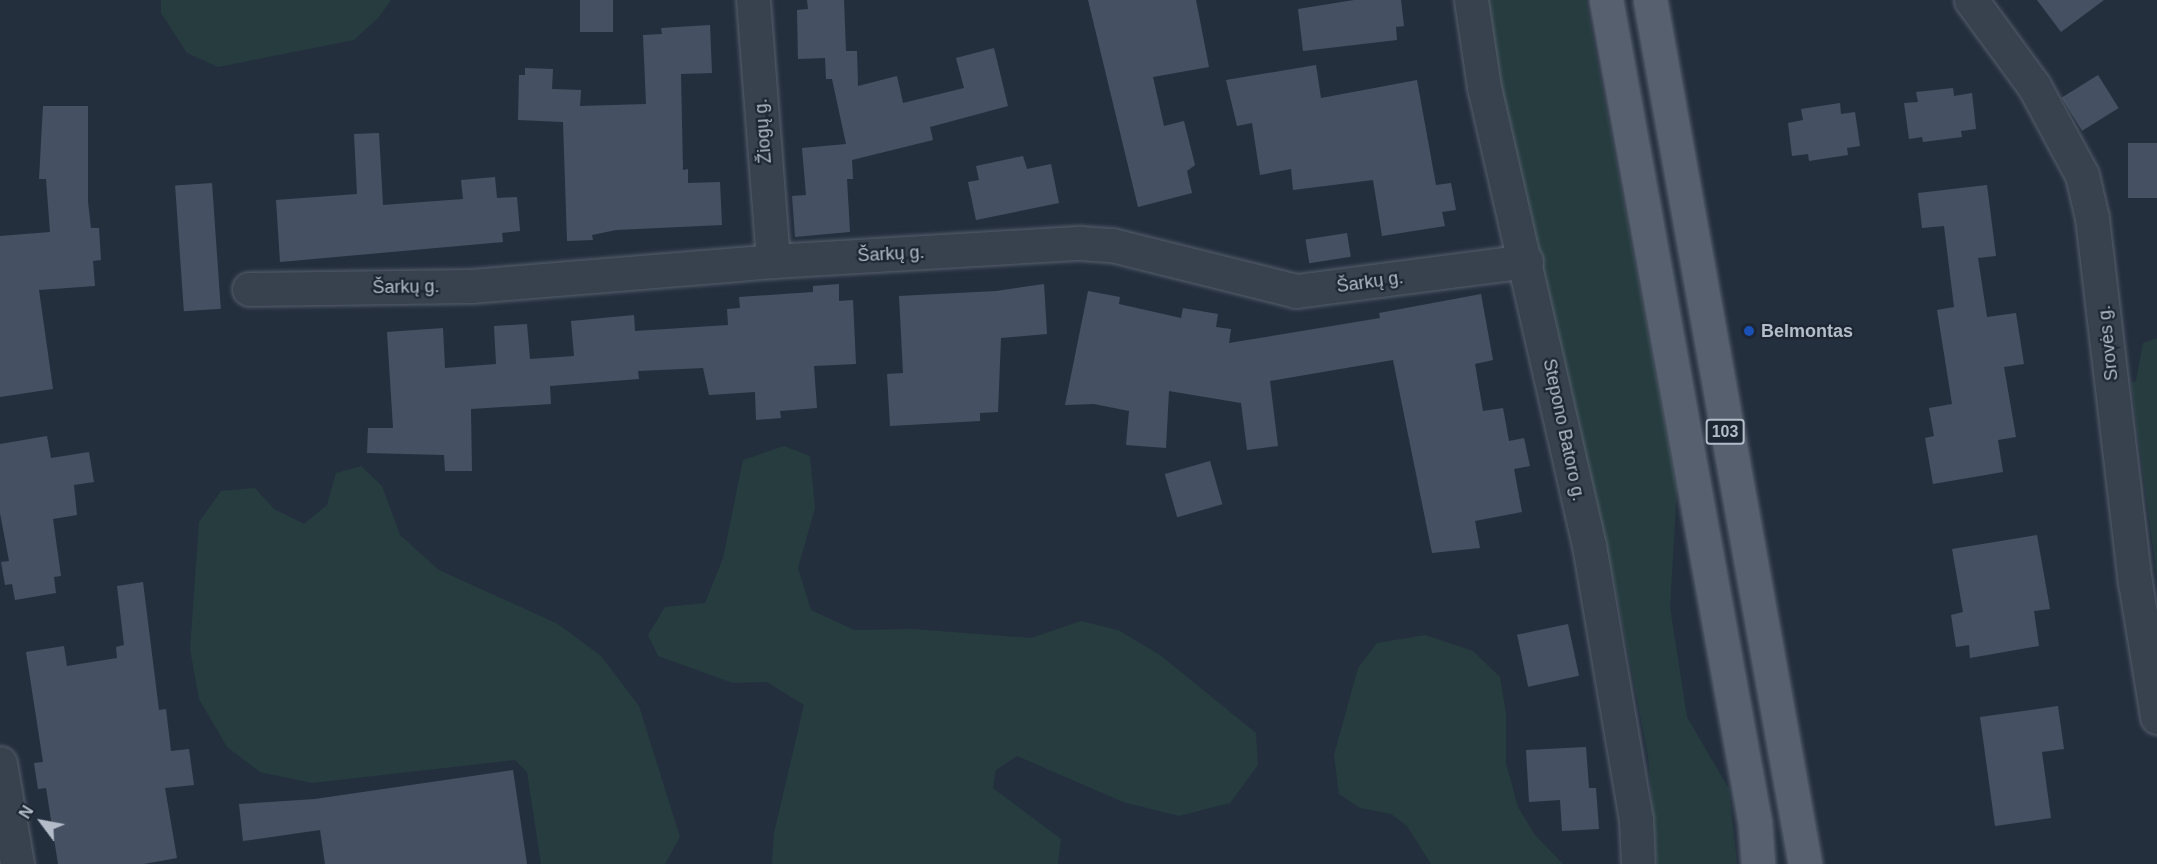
<!DOCTYPE html>
<meta charset="utf-8">
<style>
body{margin:0}
#map{position:relative;width:2157px;height:864px;overflow:hidden;background:#242f3e;font-family:Arial,sans-serif}
div>[style]{position:absolute}
.green>*{inset:0;background:#263c3f}
.building>*{inset:0;background:#455162;transform-origin:0 0}
.roads{filter:drop-shadow(0 0 2px #565f6c) drop-shadow(0 0 2px #565f6c)}
.minor>*{height:33px;margin:-16.5px;padding:0 16.5px;transform-origin:16.5px;border-radius:16.5px;background:#38414e}
.primary>*{height:33px;margin:-16.5px;padding:0 16.5px;transform-origin:16.5px;border-radius:16.5px;background:#56606e}
.dots>*{width:16px;height:16px;translate:-50% -50%;box-sizing:border-box;border:3px solid #1d2633;border-radius:50%}
span{translate:-50% -50%;white-space:nowrap;text-align:center;line-height:1.15;-webkit-text-stroke:4.5px #1d2633;paint-order:stroke}
.shield-label span{padding:2px 4px;background:#1d2633;border:2px solid;border-radius:4px;-webkit-text-stroke-width:0}
.shield-label{font-size:16px;color:#b4bcc9;font-weight:700}
.street-label{font-size:18px;color:#b4bcc9}
.poi-label{font-size:18px;color:#b4bcc9;font-weight:700}
.left{translate:0 -50%;text-align:left}
.north{position:absolute;left:12px;top:792px;width:60px;height:60px;-webkit-text-stroke:4px #1d2633;paint-order:stroke;rotate:302deg;font-size:16px;font-weight:700;line-height:24px;text-align:center;color:#b4bcc9}
.north::after{content:'';display:block;margin:auto;width:21px;height:27px;background:#b4bcc9;clip-path:polygon(50% 0,100% 100%,50% 72%,0 100%)}
</style>
<div id="map">
<div class="green">
<i style="clip-path:polygon(161px 0,391px 0,379px 17px,354px 40px,218px 67px,187px 53px,161px 13px)"></i>
<i style="clip-path:polygon(1484px 0,1586px 0,1677px 489px,1670px 607px,1687px 717px,1729px 789px,1737px 864px,1657px 864px,1648px 756px,1618px 600px,1528px 221px)"></i>
<i style="clip-path:polygon(2157px 338px,2157px 578px,2131px 383px,2136px 381px,2143px 343px)"></i>
<i style="clip-path:polygon(784px 446px,810px 456px,815px 508px,798px 568px,811px 610px,854px 630px,913px 629px,1031px 638px,1081px 621px,1118px 630px,1160px 655px,1256px 733px,1258px 765px,1230px 803px,1179px 816px,1123px 802px,1017px 756px,996px 770px,993px 788px,1061px 839px,1058px 864px,772px 864px,774px 833px,804px 705px,767px 682px,733px 683px,658px 656px,648px 635px,665px 607px,705px 603px,723px 558px,743px 460px)"></i>
<i style="clip-path:polygon(361px 466px,382px 486px,400px 535px,439px 570px,558px 624px,601px 656px,639px 706px,680px 837px,665px 864px,541px 864px,527px 772px,515px 760px,312px 783px,260px 772px,227px 747px,199px 699px,190px 649px,199px 522px,221px 491px,255px 488px,274px 509px,304px 524px,327px 505px,336px 473px)"></i>
<i style="clip-path:polygon(1425px 635px,1473px 651px,1500px 677px,1506px 713px,1506px 763px,1518px 807px,1535px 835px,1563px 864px,1431px 864px,1407px 826px,1391px 814px,1360px 808px,1339px 794px,1334px 755px,1358px 668px,1377px 643px)"></i>
</div>
<div class="building">
<i style="left:580px;top:0;width:33px;height:32px"></i>
<i style="clip-path:polygon(807px 0,844px 0,846px 51px,857px 51px,858px 86px,897px 76px,903px 103px,964px 88px,956px 58px,994px 48px,1008px 106px,930px 127px,933px 140px,852px 160px,853px 179px,847px 179px,850px 232px,795px 237px,792px 196px,806px 195px,802px 148px,846px 144px,832px 79px,826px 79px,825px 58px,798px 59px,797px 10px,808px 9px)"></i>
<i style="clip-path:polygon(1088px 0,1196px 0,1209px 67px,1153px 77px,1164px 126px,1184px 121px,1195px 165px,1187px 171px,1192px 193px,1138px 207px)"></i>
<i style="clip-path:polygon(1354px 0,1401px 0,1404px 26px,1396px 27px,1397px 40px,1303px 51px,1298px 9px)"></i>
<i style="clip-path:polygon(2037px 0,2104px 0,2061px 32px)"></i>
<i style="clip-path:polygon(710px 25px,712px 73px,681px 74px,683px 170px,688px 169px,688px 183px,720px 182px,722px 225px,616px 230px,592px 235px,593px 240px,567px 241px,563px 122px,518px 120px,519px 75px,525px 75px,525px 68px,553px 69px,552px 89px,581px 90px,580px 106px,646px 104px,643px 35px,662px 34px,661px 28px)"></i>
<i style="clip-path:polygon(1316px 65px,1321px 98px,1417px 80px,1436px 185px,1451px 183px,1456px 210px,1442px 212px,1445px 226px,1382px 236px,1373px 180px,1293px 190px,1291px 169px,1260px 175px,1252px 123px,1237px 126px,1226px 80px)"></i>
<i style="left:2098px;top:75px;width:39px;height:43px;rotate:58deg"></i>
<i style="clip-path:polygon(1953px 88px,1954px 96px,1972px 93px,1976px 129px,1961px 131px,1962px 137px,1923px 142px,1922px 137px,1909px 139px,1904px 103px,1918px 102px,1916px 92px)"></i>
<i style="clip-path:polygon(1840px 103px,1841px 114px,1855px 112px,1860px 146px,1847px 148px,1848px 155px,1809px 161px,1808px 154px,1792px 156px,1788px 123px,1803px 120px,1801px 109px)"></i>
<i style="clip-path:polygon(43px 106px,88px 106px,88px 202px,91px 228px,99px 228px,101px 260px,93px 261px,95px 286px,39px 290px,53px 389px,0 397px,0 236px,50px 232px,46px 179px,39px 179px)"></i>
<i style="clip-path:polygon(379px 133px,383px 205px,463px 199px,461px 180px,495px 177px,497px 198px,517px 197px,520px 231px,502px 233px,503px 242px,280px 262px,276px 200px,357px 194px,354px 134px)"></i>
<i style="left:2157px;top:143px;width:55px;height:29px;rotate:90deg"></i>
<i style="clip-path:polygon(1023px 156px,1027px 169px,1051px 164px,1059px 203px,976px 220px,968px 182px,979px 180px,976px 166px)"></i>
<i style="left:212px;top:183px;width:126px;height:37px;rotate:86deg"></i>
<i style="clip-path:polygon(1987px 185px,1996px 256px,1978px 258px,1987px 317px,2016px 313px,2024px 364px,2004px 367px,2016px 437px,1998px 440px,2003px 472px,1933px 484px,1925px 438px,1934px 436px,1929px 408px,1952px 404px,1937px 310px,1954px 307px,1944px 226px,1922px 228px,1918px 193px)"></i>
<i style="left:1347px;top:233px;width:24px;height:42px;rotate:81deg"></i>
<i style="clip-path:polygon(839px 284px,839px 301px,853px 300px,856px 364px,814px 366px,817px 408px,780px 411px,781px 418px,756px 420px,755px 392px,709px 395px,703px 368px,638px 371px,639px 379px,550px 386px,551px 404px,471px 409px,472px 471px,445px 471px,444px 455px,367px 453px,368px 428px,393px 428px,387px 332px,443px 328px,445px 368px,496px 364px,494px 326px,527px 324px,530px 359px,574px 356px,571px 321px,634px 315px,635px 331px,728px 325px,727px 309px,740px 308px,739px 297px,813px 292px,813px 286px)"></i>
<i style="clip-path:polygon(1044px 284px,1047px 334px,1001px 338px,998px 412px,980px 413px,980px 421px,890px 426px,887px 374px,903px 373px,899px 296px,996px 291px)"></i>
<i style="clip-path:polygon(1088px 291px,1120px 297px,1119px 304px,1181px 318px,1183px 308px,1218px 314px,1216px 327px,1231px 329px,1229px 343px,1380px 318px,1379px 313px,1481px 294px,1493px 360px,1475px 364px,1483px 411px,1503px 408px,1509px 441px,1524px 438px,1530px 466px,1514px 469px,1522px 512px,1475px 521px,1480px 548px,1432px 553px,1393px 360px,1270px 381px,1278px 446px,1247px 450px,1241px 403px,1169px 391px,1166px 448px,1126px 445px,1129px 411px,1094px 404px,1065px 405px)"></i>
<i style="clip-path:polygon(47px 436px,51px 458px,89px 452px,94px 482px,74px 485px,77px 515px,53px 519px,61px 576px,54px 577px,56px 593px,15px 600px,12px 584px,5px 585px,1px 562px,9px 561px,0 513px,0 444px)"></i>
<i style="left:1210px;top:461px;width:45px;height:47px;rotate:74deg"></i>
<i style="clip-path:polygon(2037px 535px,2050px 609px,2034px 611px,2039px 646px,1970px 658px,1969px 645px,1956px 647px,1951px 615px,1963px 612px,1952px 549px)"></i>
<i style="clip-path:polygon(143px 582px,159px 710px,166px 709px,171px 751px,189px 749px,194px 785px,165px 788px,177px 858px,144px 864px,58px 864px,46px 788px,38px 789px,34px 763px,43px 762px,26px 652px,64px 646px,67px 666px,117px 658px,116px 647px,124px 645px,117px 586px)"></i>
<i style="left:1568px;top:624px;width:53px;height:52px;rotate:78deg"></i>
<i style="clip-path:polygon(2058px 706px,2064px 749px,2042px 752px,2051px 818px,1995px 826px,1980px 717px)"></i>
<i style="clip-path:polygon(1586px 747px,1589px 788px,1596px 788px,1599px 829px,1562px 831px,1560px 800px,1529px 802px,1526px 750px)"></i>
<i style="clip-path:polygon(513px 770px,527px 864px,325px 864px,320px 830px,243px 841px,239px 804px,315px 799px)"></i>
</div>
<div class="roads">
<div class="minor">
<i style="left:753px;top:0;width:262px;rotate:85.6deg"></i>
<i style="left:1471px;top:0;width:88px;rotate:81.5deg"></i>
<i style="left:1484px;top:87px;width:470px;rotate:77.1deg"></i>
<i style="left:1589px;top:545px;width:278px;rotate:80.3deg"></i>
<i style="left:1636px;top:819px;width:45px;rotate:87.5deg"></i>
<i style="left:1971px;top:0;width:107px;rotate:53.8deg"></i>
<i style="left:2034px;top:86px;width:101px;rotate:61.7deg"></i>
<i style="left:2082px;top:175px;width:44px;rotate:76.9deg"></i>
<i style="left:2092px;top:218px;width:367px;rotate:83.3deg"></i>
<i style="left:2135px;top:582px;width:137px;rotate:80.7deg"></i>
<i style="left:249px;top:289px;width:222px;rotate:-0.8deg"></i>
<i style="left:471px;top:286px;width:303px;rotate:-4.7deg"></i>
<i style="left:773px;top:261px;width:308px;rotate:-3.4deg"></i>
<i style="left:1080px;top:243px;width:32px;rotate:4deg"></i>
<i style="left:1112px;top:245px;width:190px;rotate:14deg"></i>
<i style="left:1296px;top:291px;width:232px;rotate:-7.4deg"></i>
<i style="left:0;top:763px;width:102px;rotate:80.4deg"></i>
</div>
<div class="primary">
<i style="left:1606px;top:0;width:836px;rotate:79.74deg"></i>
<i style="left:1755px;top:823px;width:41px;rotate:85.8deg"></i>
<i style="left:1650px;top:0;width:878px;rotate:79.83deg"></i>
</div>
</div>
<div class="dots">
<i style="left:1749px;top:331px;background:#1a4fb4"></i>
</div>
<div class="shield-label">
<span style="left:1725px;top:432px">103</span>
</div>
<div class="street-label">
<span style="left:763px;top:131px;rotate:-94deg">Žiogų g.</span>
<span style="left:891px;top:254px;rotate:-3deg">Šarkų g.</span>
<span style="left:1370px;top:282px;rotate:-8deg">Šarkų g.</span>
<span style="left:406px;top:287px;rotate:-1deg">Šarkų g.</span>
<span style="left:2108px;top:343px;rotate:-96deg">Srovės g.</span>
<span style="left:1564px;top:430px;rotate:78deg">Stepono Batoro g.</span>
</div>
<div class="poi-label">
<span class="left" style="left:1761px;top:331px">Belmontas</span>
</div>
<div class="north">N</div>
</div>
